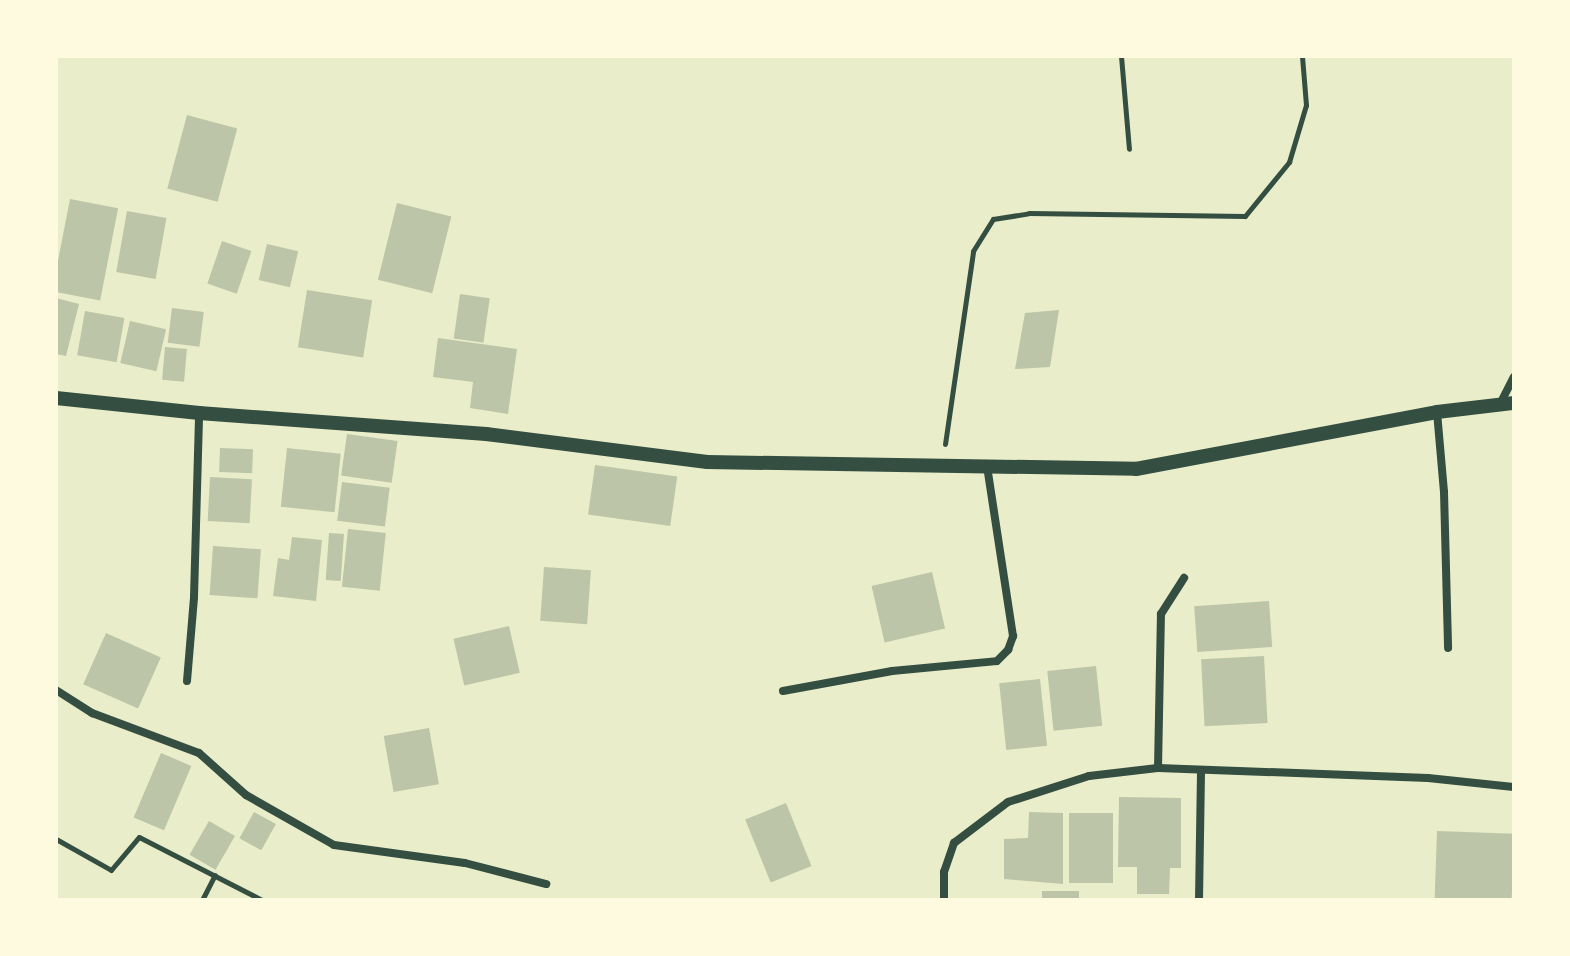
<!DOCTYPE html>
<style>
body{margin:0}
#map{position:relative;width:1570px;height:956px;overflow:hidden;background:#e9edc9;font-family:"Archivo Narrow",sans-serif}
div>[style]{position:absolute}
.building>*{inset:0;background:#bcc5a7;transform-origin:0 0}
.path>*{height:5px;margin:-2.5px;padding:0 2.5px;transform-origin:2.5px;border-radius:2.5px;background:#344e41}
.minor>*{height:8px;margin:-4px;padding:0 4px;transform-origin:4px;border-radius:4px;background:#344e41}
.tertiary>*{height:14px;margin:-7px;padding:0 7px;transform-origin:7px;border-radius:7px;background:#344e41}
span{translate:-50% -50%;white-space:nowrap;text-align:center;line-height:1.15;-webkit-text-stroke:8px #fefae0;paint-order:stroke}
.frame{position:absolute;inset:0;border:58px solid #fefae0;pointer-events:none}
</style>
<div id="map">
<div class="building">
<i style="left:187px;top:115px;width:52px;height:76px;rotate:15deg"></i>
<i style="left:70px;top:199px;width:49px;height:94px;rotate:11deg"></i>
<i style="left:397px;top:203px;width:56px;height:79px;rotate:14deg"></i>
<i style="left:127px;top:211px;width:40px;height:62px;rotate:10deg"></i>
<i style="left:222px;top:241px;width:31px;height:45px;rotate:19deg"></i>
<i style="left:267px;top:244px;width:32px;height:37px;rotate:13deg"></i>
<i style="left:307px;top:290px;width:66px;height:58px;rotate:9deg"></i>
<i style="left:460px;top:294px;width:30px;height:45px;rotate:8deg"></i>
<i style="clip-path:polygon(56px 298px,79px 304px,66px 356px,56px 354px)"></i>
<i style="left:172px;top:308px;width:32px;height:35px;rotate:7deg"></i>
<i style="clip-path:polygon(1059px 310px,1050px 367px,1015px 369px,1025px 313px)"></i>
<i style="left:85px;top:311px;width:40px;height:45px;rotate:10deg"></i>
<i style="left:130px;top:321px;width:37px;height:43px;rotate:13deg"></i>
<i style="clip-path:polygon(438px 338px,517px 349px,508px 414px,470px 408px,473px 382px,433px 377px)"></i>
<i style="left:165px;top:347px;width:22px;height:33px;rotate:5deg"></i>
<i style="left:347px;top:434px;width:51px;height:42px;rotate:8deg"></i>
<i style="left:220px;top:448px;width:33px;height:24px;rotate:2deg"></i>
<i style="left:287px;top:448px;width:54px;height:59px;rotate:6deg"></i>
<i style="left:595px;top:465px;width:83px;height:50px;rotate:8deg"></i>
<i style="left:210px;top:477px;width:42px;height:44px;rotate:3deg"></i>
<i style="left:342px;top:482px;width:48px;height:39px;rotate:7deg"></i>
<i style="left:348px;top:529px;width:38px;height:58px;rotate:6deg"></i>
<i style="left:329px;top:533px;width:15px;height:47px;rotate:4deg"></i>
<i style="clip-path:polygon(292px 537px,322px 540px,316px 601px,273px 596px,278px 558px,289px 560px)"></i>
<i style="left:213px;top:546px;width:48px;height:49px;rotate:4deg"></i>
<i style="left:544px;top:567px;width:47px;height:54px;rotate:4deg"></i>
<i style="left:932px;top:572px;width:58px;height:62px;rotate:77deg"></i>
<i style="left:1269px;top:601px;width:46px;height:75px;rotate:86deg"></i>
<i style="left:509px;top:626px;width:48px;height:57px;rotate:77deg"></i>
<i style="left:106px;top:633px;width:60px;height:56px;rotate:24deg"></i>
<i style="left:1264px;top:656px;width:67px;height:63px;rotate:87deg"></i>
<i style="left:1096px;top:666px;width:60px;height:49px;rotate:84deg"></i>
<i style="left:1040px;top:679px;width:67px;height:41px;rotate:84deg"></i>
<i style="left:429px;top:728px;width:57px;height:46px;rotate:80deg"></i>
<i style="left:161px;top:753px;width:33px;height:70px;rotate:23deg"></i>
<i style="clip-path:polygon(1119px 797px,1181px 798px,1181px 868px,1170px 868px,1169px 894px,1137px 894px,1137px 867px,1118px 867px)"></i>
<i style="left:786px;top:803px;width:68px;height:44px;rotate:68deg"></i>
<i style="left:254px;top:812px;width:25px;height:30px;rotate:29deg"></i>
<i style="clip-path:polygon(1029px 812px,1063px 813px,1063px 884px,1004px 879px,1004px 839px,1028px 838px)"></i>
<i style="left:1069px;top:813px;width:44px;height:70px"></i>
<i style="left:209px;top:821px;width:30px;height:39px;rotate:30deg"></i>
<i style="left:1437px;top:831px;width:77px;height:69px;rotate:2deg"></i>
<i style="left:1042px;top:891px;width:37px;height:9px"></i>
</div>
<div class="path">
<i style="left:1121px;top:56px;width:93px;rotate:85.1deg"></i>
<i style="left:945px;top:444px;width:195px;rotate:-81.7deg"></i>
<i style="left:973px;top:251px;width:38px;rotate:-58deg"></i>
<i style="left:993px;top:219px;width:36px;rotate:-9deg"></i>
<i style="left:1029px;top:213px;width:216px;rotate:0.8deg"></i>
<i style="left:1245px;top:216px;width:70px;rotate:-50.8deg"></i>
<i style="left:1289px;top:162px;width:59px;rotate:-73.4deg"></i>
<i style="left:1306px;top:105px;width:49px;rotate:-94.7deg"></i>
<i style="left:56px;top:839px;width:63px;rotate:29.4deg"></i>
<i style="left:111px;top:870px;width:43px;rotate:-49.7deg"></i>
<i style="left:139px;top:837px;width:138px;rotate:27.1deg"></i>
<i style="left:202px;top:900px;width:28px;rotate:-63deg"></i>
</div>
<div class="minor">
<i style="left:1500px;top:404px;width:30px;rotate:-63deg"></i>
<i style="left:1437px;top:412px;width:80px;rotate:85deg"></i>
<i style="left:1444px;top:492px;width:156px;rotate:88.5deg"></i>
<i style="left:187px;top:681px;width:84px;rotate:-85.2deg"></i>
<i style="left:194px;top:597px;width:184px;rotate:-88.4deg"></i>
<i style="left:56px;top:690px;width:43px;rotate:32.6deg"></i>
<i style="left:92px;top:713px;width:114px;rotate:20.5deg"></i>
<i style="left:199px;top:753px;width:63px;rotate:41.8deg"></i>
<i style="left:246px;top:795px;width:101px;rotate:29.6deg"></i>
<i style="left:334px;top:845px;width:132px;rotate:7.8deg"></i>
<i style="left:465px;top:863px;width:84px;rotate:14.5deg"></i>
<i style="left:783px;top:691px;width:111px;rotate:-10.4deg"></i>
<i style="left:892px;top:671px;width:105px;rotate:-5.4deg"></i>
<i style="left:997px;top:661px;width:16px;rotate:-45deg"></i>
<i style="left:1008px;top:650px;width:15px;rotate:-70deg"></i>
<i style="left:1013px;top:636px;width:172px;rotate:-98.7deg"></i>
<i style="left:1158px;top:768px;width:154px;rotate:-88.9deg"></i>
<i style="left:1161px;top:614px;width:43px;rotate:-57.4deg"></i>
<i style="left:944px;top:900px;width:28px;rotate:-90deg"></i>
<i style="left:944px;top:872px;width:31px;rotate:-71deg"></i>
<i style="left:954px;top:843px;width:68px;rotate:-37.2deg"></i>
<i style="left:1008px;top:802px;width:85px;rotate:-17.8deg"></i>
<i style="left:1089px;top:776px;width:69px;rotate:-6.6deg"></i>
<i style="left:1158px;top:768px;width:270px;rotate:2.1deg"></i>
<i style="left:1428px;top:778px;width:86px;rotate:6deg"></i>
<i style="left:1199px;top:900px;width:129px;rotate:-89.1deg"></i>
</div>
<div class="tertiary">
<i style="left:56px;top:398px;width:144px;rotate:6deg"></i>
<i style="left:199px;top:413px;width:288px;rotate:4.2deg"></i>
<i style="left:486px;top:434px;width:223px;rotate:7.2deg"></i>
<i style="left:707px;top:462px;width:429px;rotate:0.9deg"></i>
<i style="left:1136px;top:469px;width:306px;rotate:-10.7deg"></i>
<i style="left:1437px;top:412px;width:78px;rotate:-6.7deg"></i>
</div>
<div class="frame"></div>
</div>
